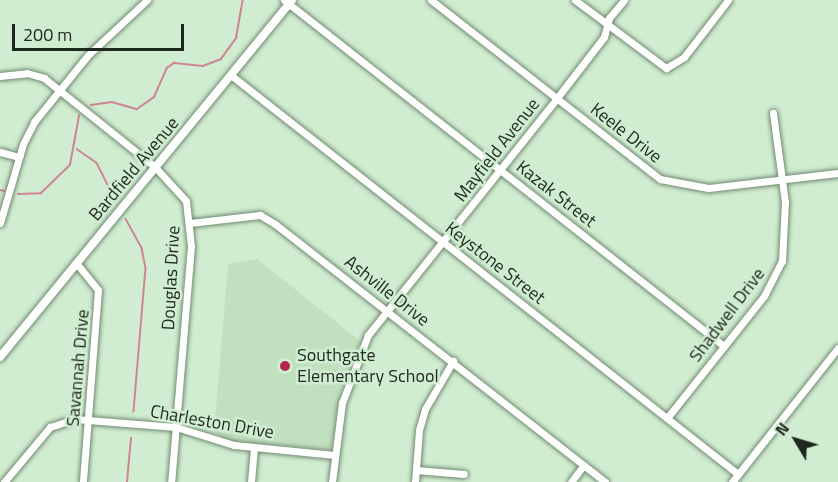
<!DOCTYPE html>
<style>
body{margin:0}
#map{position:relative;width:838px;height:482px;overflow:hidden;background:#d1edd1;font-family:"Titillium Web",sans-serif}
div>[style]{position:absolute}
.built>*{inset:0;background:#c0e0c0}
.stream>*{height:1.5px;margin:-0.75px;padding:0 0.75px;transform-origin:0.75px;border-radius:0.75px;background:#cd8691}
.roads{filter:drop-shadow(0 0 2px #718a71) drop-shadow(0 0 2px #718a71)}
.minor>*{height:7px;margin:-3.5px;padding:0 3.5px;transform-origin:3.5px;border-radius:3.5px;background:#fff}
.tertiary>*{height:8px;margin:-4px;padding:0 4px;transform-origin:4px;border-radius:4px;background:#fff}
.dots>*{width:16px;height:16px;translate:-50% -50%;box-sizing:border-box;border:3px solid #d1edd1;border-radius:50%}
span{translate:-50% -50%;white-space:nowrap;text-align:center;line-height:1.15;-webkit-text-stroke:5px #d1edd1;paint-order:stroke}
.street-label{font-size:18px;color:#1e281e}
.poi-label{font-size:18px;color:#1e281e}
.left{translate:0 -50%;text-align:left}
.north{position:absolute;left:766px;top:410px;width:60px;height:60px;-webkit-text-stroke:4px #d1edd1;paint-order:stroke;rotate:308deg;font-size:16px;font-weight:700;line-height:24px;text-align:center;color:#1e281e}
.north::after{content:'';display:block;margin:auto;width:21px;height:27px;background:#1e281e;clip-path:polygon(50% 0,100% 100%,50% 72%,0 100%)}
.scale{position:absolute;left:12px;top:24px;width:172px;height:27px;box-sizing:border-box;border:3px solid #1e281e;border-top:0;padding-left:8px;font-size:18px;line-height:21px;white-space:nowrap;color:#1e281e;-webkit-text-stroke:4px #d1edd1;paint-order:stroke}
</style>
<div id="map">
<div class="built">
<i style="clip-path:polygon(257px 259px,360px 341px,340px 392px,331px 450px,232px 441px,214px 432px,228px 264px)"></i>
</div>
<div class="stream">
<i style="left:91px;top:105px;width:21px;rotate:-8deg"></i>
<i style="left:112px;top:102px;width:26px;rotate:16deg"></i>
<i style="left:137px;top:109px;width:21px;rotate:-35deg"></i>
<i style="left:154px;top:97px;width:32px;rotate:-66deg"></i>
<i style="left:167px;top:68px;width:9px;rotate:-36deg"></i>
<i style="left:174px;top:63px;width:29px;rotate:6deg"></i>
<i style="left:203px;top:66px;width:19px;rotate:-21deg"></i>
<i style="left:221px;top:59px;width:26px;rotate:-54deg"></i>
<i style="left:236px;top:38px;width:39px;rotate:-80deg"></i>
<i style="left:77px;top:149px;width:24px;rotate:35deg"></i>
<i style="left:97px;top:163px;width:40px;rotate:63.4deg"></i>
<i style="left:0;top:190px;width:4px;rotate:14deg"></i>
<i style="left:18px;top:194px;width:23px;rotate:-2deg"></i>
<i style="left:41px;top:193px;width:40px;rotate:-44deg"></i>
<i style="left:70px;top:165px;width:50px;rotate:-79.6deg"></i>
<i style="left:126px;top:219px;width:33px;rotate:61deg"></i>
<i style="left:142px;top:248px;width:20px;rotate:79deg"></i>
<i style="left:146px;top:268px;width:144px;rotate:94.8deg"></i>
<i style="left:127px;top:482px;width:44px;rotate:-84.8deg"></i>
</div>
<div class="roads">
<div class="minor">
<i style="left:284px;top:0;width:560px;rotate:38.18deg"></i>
<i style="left:431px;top:0;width:291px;rotate:38deg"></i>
<i style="left:660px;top:179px;width:49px;rotate:10.6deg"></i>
<i style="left:708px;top:188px;width:131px;rotate:-6.6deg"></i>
<i style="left:575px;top:0;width:114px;rotate:36.8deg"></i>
<i style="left:666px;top:68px;width:21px;rotate:-31deg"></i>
<i style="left:684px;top:57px;width:72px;rotate:-52.3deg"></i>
<i style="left:0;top:76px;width:27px;rotate:-6deg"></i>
<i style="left:27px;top:73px;width:18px;rotate:16deg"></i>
<i style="left:44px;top:78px;width:142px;rotate:38.7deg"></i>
<i style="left:155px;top:167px;width:46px;rotate:47.6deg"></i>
<i style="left:186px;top:201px;width:45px;rotate:83.7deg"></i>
<i style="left:191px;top:246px;width:237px;rotate:94.8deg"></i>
<i style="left:232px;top:76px;width:644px;rotate:38.19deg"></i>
<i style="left:0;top:152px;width:20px;rotate:15deg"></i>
<i style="left:0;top:223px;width:82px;rotate:-73.8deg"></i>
<i style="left:23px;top:144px;width:25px;rotate:-63deg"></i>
<i style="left:34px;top:122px;width:86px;rotate:-51.1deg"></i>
<i style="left:88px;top:55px;width:81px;rotate:-43deg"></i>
<i style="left:190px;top:223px;width:70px;rotate:-6.5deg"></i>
<i style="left:260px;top:215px;width:17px;rotate:31deg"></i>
<i style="left:275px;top:224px;width:419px;rotate:38deg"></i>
<i style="left:77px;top:264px;width:33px;rotate:51deg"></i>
<i style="left:98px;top:290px;width:193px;rotate:94.5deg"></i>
<i style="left:667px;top:418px;width:156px;rotate:-51.5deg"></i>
<i style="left:764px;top:296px;width:39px;rotate:-63deg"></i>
<i style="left:782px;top:261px;width:59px;rotate:-87.1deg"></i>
<i style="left:785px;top:202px;width:90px;rotate:-97.7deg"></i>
<i style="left:416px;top:470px;width:48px;rotate:4.8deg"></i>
<i style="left:4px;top:482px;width:72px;rotate:-50.1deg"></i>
<i style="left:50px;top:427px;width:26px;rotate:-18deg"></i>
<i style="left:75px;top:419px;width:101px;rotate:4.5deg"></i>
<i style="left:176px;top:427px;width:61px;rotate:17.2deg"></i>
<i style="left:234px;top:445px;width:101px;rotate:5.7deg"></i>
<i style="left:251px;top:482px;width:35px;rotate:-85deg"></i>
<i style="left:332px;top:482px;width:80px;rotate:-82.8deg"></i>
<i style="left:342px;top:403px;width:73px;rotate:-69.1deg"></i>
<i style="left:368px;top:335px;width:303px;rotate:-51.4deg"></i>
<i style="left:557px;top:98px;width:77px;rotate:-52.4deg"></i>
<i style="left:604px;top:37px;width:20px;rotate:-75deg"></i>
<i style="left:609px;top:18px;width:23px;rotate:-50deg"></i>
<i style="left:415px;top:482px;width:52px;rotate:-85.6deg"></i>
<i style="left:419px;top:430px;width:22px;rotate:-74deg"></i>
<i style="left:425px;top:409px;width:56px;rotate:-59.7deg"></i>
<i style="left:571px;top:482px;width:21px;rotate:-53deg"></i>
<i style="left:732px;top:482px;width:171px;rotate:-51.7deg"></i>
</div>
<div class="tertiary">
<i style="left:0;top:357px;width:461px;rotate:-50.7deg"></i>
</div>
</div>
<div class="dots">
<i style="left:285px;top:366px;background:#b5254f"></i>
</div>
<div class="street-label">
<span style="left:626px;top:133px;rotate:38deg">Keele Drive</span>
<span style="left:497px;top:150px;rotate:-52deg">Mayfield Avenue</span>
<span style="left:134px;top:169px;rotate:-50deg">Bardfield Avenue</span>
<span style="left:556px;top:194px;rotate:38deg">Kazak Street</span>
<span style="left:495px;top:263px;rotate:38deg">Keystone Street</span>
<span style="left:171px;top:278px;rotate:-87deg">Douglas Drive</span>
<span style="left:387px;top:291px;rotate:38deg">Ashville Drive</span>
<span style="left:727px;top:315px;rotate:-53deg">Shadwell Drive</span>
<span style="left:78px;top:368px;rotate:-85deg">Savannah Drive</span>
<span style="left:212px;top:422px;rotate:10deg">Charleston Drive</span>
</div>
<div class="poi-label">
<span class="left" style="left:297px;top:366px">Southgate<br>Elementary School</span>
</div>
<div class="north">N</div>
<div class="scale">200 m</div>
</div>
